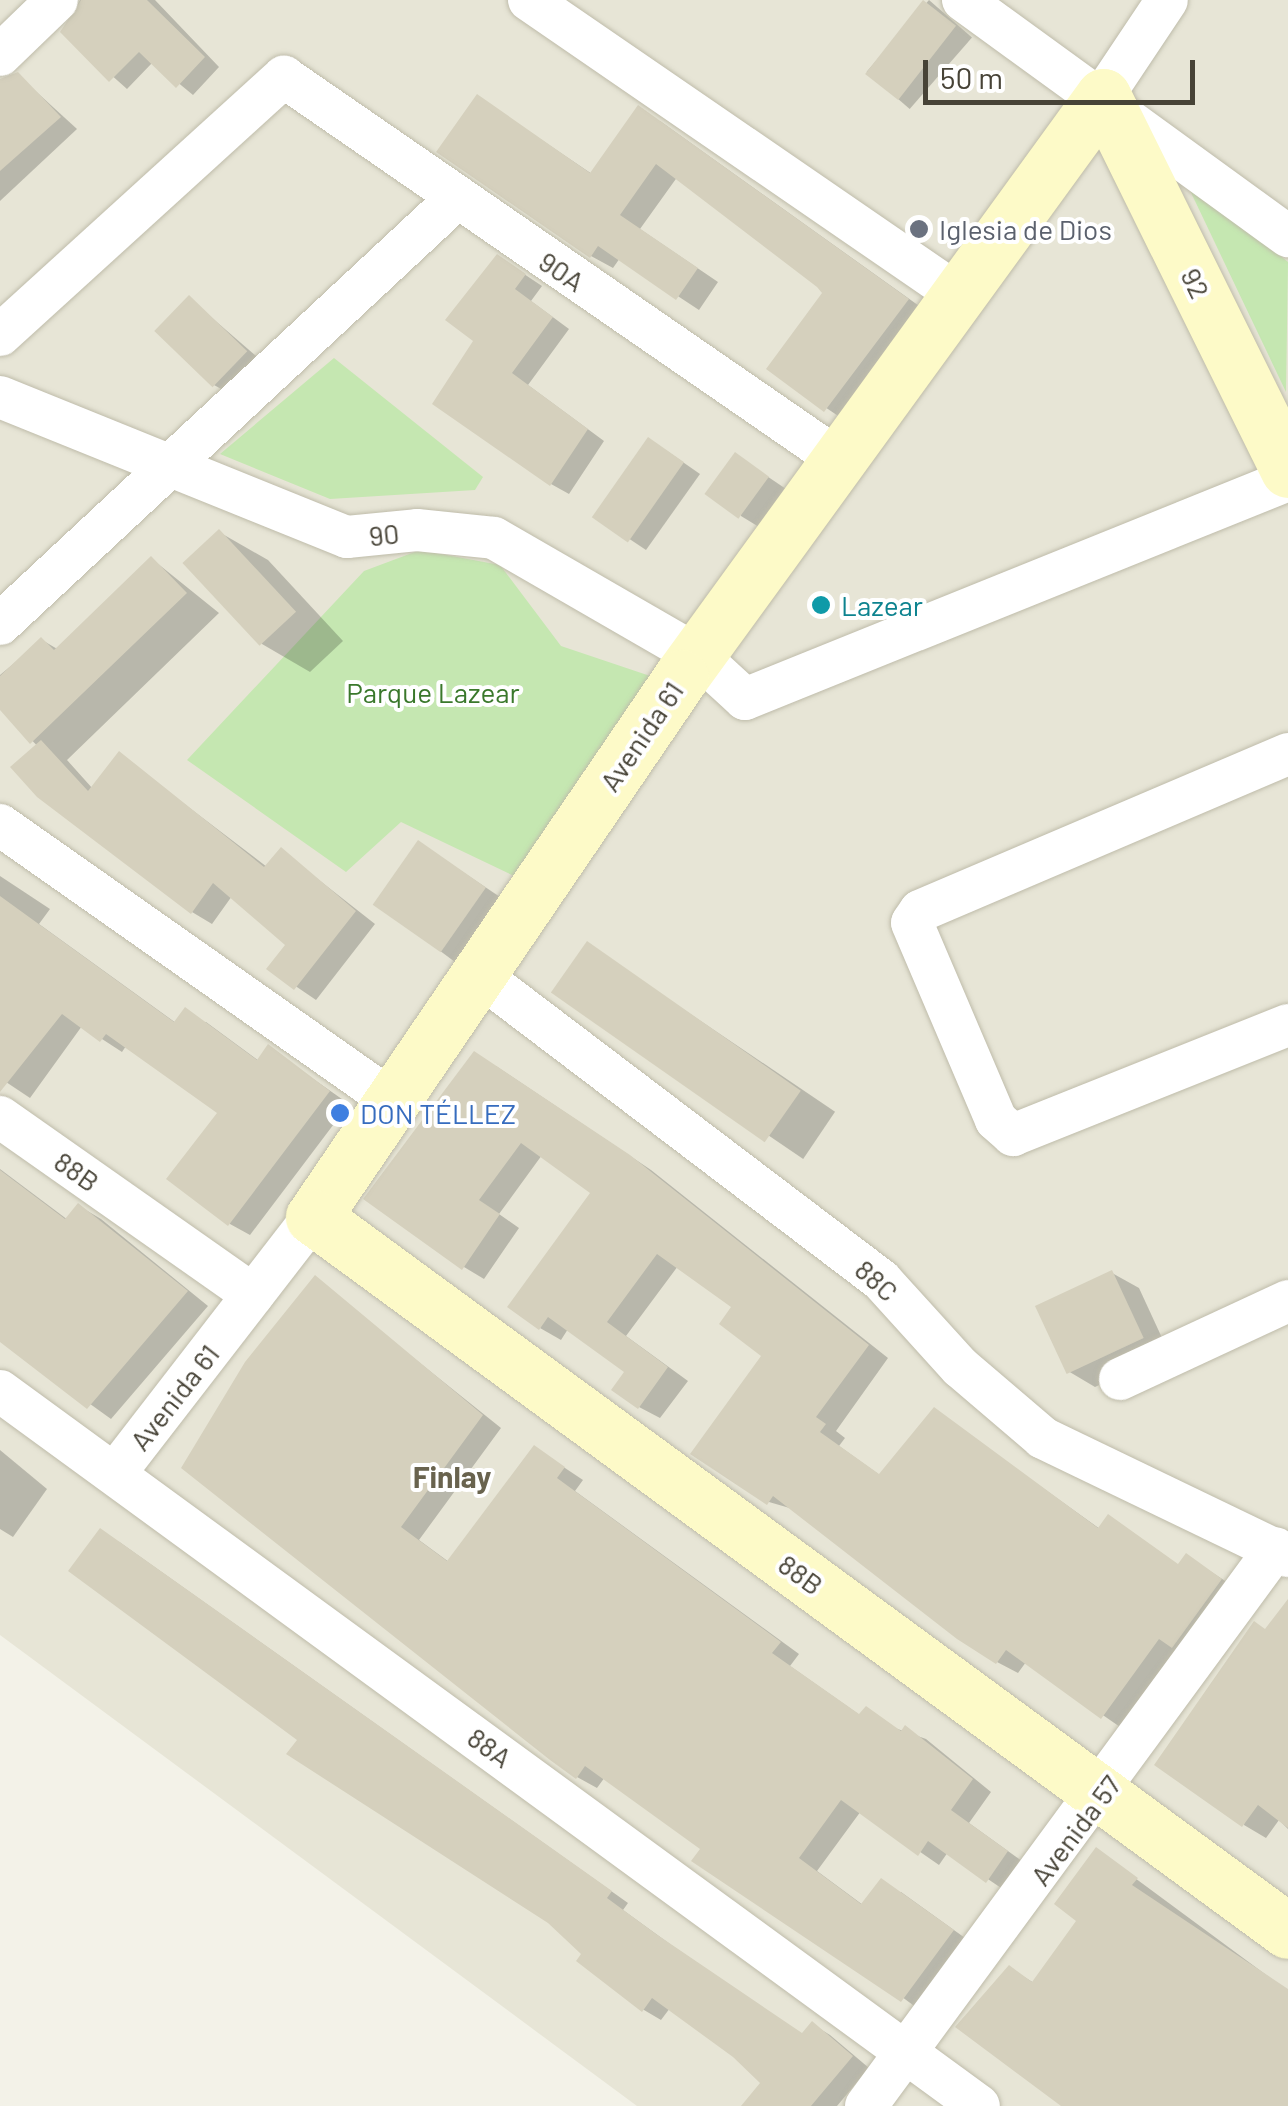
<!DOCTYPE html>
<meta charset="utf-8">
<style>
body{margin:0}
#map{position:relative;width:1288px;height:2106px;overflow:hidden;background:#f3f2e8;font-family:Barlow,sans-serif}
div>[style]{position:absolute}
.residential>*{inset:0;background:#e7e5d6}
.green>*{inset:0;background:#c5e7b1}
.shadow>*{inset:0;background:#0003;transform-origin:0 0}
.building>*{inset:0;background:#d5d0bd;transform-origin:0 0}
.roads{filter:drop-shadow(0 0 2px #bfbcaa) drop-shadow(0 0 2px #bfbcaa)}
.street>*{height:42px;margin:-21px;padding:0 21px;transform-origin:21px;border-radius:21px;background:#fff}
.secondary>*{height:55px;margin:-27.5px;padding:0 27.5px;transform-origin:27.5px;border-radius:27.5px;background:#fdfac8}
.dots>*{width:28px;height:28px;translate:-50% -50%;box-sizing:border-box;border:5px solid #fff;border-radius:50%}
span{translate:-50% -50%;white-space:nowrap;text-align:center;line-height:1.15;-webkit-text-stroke:8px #fff;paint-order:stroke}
.worship-label{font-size:28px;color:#5b616d}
.left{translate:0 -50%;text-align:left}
.street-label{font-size:28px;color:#474337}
.culture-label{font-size:28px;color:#0d838f}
.park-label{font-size:28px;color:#3a782b}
.shop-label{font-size:28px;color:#366cbe}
.neighbourhood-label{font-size:30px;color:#69634e;font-weight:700}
.scale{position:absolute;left:923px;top:60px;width:272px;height:45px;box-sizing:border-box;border:5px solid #474337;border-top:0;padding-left:12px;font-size:30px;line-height:35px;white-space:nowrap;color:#474337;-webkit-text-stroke:8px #fff;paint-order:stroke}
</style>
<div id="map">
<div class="residential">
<i style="clip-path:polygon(0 0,1288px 0,1288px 2106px,637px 2106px,0 1635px)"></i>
</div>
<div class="green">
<i style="clip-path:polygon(1185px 180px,1288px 262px,1286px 392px)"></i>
<i style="clip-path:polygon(334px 358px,483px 477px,475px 490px,330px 499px,220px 454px)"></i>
<i style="clip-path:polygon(420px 550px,500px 565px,561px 646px,668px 682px,514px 876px,401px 822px,346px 872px,187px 760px,364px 571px)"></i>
</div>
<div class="shadow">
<i style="clip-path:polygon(80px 0,155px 0,219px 67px,193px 95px,153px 62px,127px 89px,63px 32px)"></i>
<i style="left:929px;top:0;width:57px;height:95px;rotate:41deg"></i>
<i style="clip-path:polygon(18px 75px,77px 129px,0 201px,0 85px)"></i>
<i style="clip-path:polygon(478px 97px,592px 174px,660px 121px,929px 313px,847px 422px,769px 369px,826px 292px,678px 176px,640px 229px,718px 282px,699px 310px,620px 258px,613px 268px,591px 256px)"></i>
<i style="clip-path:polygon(515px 268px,542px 286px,531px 301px,569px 329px,528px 385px,604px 441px,569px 494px,551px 484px,476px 341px)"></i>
<i style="clip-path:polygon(189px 298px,263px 362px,232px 395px,214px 385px)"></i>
<i style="clip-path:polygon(667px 451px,700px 474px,646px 550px,595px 516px)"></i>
<i style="clip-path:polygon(736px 455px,786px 489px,759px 527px,741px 516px)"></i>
<i style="clip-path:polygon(219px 532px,268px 560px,343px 641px,310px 672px,262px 644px)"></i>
<i style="clip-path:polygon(152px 559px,219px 613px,67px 760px,93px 789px,120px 755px,267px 867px,282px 851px,375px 924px,316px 1000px,269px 968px,288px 944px,232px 896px,212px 924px,192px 912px,0 706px,0 675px,42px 640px,59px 650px)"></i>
<i style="clip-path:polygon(436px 854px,503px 899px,459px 965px,380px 906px)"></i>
<i style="clip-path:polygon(0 876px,50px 909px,39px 924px,176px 1023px,206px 1022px,259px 1061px,269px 1048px,349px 1104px,250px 1235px,230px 1224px,220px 1112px,126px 1046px,122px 1052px,82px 1026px,30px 1098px,0 1078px)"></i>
<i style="left:588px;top:945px;width:298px;height:57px;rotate:34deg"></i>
<i style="clip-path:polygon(496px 1066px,651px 1170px,888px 1358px,836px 1431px,845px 1438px,839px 1446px,881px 1476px,934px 1410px,1100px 1529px,1180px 1566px,1187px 1556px,1242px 1592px,1123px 1729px,1026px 1662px,1018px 1673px,997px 1662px,793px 1509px,769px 1502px,765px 1356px,734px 1307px,678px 1266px,626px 1336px,688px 1381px,660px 1418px,639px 1407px,628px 1372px,568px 1329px,561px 1340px,540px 1328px,594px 1192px,542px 1155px,499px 1214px,519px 1228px,484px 1279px,464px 1267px)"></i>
<i style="clip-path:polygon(0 1169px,68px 1220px,79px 1206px,101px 1219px,208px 1306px,111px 1419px,0 1339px)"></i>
<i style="clip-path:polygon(1112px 1273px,1139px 1288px,1169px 1353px,1095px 1387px,1068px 1371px)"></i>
<i style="clip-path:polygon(315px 1279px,501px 1428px,419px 1540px,449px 1562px,535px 1448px,583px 1480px,575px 1491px,799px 1654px,790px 1666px,861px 1716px,926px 1739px,991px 1792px,969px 1823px,1026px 1864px,1007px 1892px,948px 1852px,939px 1865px,861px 1811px,817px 1871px,863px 1905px,901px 1892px,972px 1943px,921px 2011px,605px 1777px,597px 1788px,577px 1777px,184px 1468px)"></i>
<i style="clip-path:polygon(0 1450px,47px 1489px,13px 1537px,0 1529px)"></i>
<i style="clip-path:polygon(118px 1541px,628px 1903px,623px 1910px,674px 1947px,803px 2035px,812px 2024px,830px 2035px,869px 2068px,837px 2106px,763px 2106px,764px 2082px,734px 2055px,670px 2008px,661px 2020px,644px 2010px,579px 1960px,585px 1953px,550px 1921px,300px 1739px)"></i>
<i style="clip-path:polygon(1288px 1603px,1288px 1829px,1279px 1820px,1266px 1838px,1244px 1825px,1266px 1631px)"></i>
<i style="clip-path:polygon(1097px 1850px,1288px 1991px,1288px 2106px,1065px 2106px,1010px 1968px,1034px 1983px,1080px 1920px)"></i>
</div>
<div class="building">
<i style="clip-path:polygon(81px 0,147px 0,205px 57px,176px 88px,139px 52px,109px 82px,60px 32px)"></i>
<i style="left:923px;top:0;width:42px;height:94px;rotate:38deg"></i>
<i style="clip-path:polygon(18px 72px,61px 117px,0 171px,0 79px)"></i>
<i style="clip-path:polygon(477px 94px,590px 173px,638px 105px,909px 299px,824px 412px,766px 369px,822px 293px,817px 287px,656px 164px,620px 215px,698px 268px,676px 300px,598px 246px,590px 258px,436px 152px)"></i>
<i style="clip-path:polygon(497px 254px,526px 274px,515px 289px,553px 317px,512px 373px,588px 429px,550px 486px,432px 404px,473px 341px,445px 320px)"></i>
<i style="left:189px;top:295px;width:81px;height:50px;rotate:44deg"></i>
<i style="left:648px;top:437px;width:44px;height:98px;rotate:35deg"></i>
<i style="left:735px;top:452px;width:42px;height:52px;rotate:36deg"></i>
<i style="left:219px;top:529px;width:113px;height:50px;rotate:47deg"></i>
<i style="clip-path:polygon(151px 556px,187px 593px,30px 744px,0 710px,0 676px,41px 637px,54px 650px)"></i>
<i style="clip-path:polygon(41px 740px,88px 791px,119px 751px,264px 867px,281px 847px,356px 911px,294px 990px,266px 969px,285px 945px,213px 883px,191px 914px,37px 797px,10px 767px)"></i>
<i style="left:418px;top:840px;width:83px;height:79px;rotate:35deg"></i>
<i style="clip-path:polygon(0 896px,174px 1022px,185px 1007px,257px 1060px,268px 1044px,330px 1091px,228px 1226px,166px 1179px,217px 1113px,106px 1034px,100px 1042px,62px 1014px,0 1092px)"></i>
<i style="left:587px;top:941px;width:261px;height:63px;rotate:35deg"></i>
<i style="clip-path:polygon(474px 1051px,630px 1155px,869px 1345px,816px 1417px,826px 1424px,820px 1432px,879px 1474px,934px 1407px,1098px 1528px,1108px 1514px,1178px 1564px,1186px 1553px,1222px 1579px,1172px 1648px,1159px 1639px,1101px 1719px,1006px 1650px,996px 1664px,957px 1639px,773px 1496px,767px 1505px,690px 1454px,761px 1356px,719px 1324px,731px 1307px,657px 1254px,607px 1322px,668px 1367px,638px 1409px,611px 1390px,624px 1372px,548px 1317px,539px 1330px,507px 1307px,590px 1193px,521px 1143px,479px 1200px,500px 1214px,462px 1270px,363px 1199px)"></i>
<i style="clip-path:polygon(0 1170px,65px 1219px,78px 1203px,188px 1291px,87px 1409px,0 1342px)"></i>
<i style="left:1112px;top:1270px;width:75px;height:85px;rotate:65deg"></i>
<i style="clip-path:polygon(315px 1275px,483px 1415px,401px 1527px,447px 1561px,534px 1445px,565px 1467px,557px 1478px,781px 1642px,772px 1653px,859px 1714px,866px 1706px,901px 1731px,905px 1725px,973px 1779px,951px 1810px,1008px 1851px,986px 1883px,928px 1841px,918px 1856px,841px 1800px,799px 1858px,861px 1904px,881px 1878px,954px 1930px,901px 2002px,691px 1861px,700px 1849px,585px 1766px,576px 1779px,550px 1760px,181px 1468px,245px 1362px)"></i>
<i style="clip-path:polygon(100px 1528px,612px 1891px,607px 1898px,656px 1934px,802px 2033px,812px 2021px,853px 2056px,811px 2106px,741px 2106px,760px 2083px,733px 2057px,652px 1998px,642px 2012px,576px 1961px,581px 1954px,548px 1923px,286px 1754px,297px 1740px,68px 1571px)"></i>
<i style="clip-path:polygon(1288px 1599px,1288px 1828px,1258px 1805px,1242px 1827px,1154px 1765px,1254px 1621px,1265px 1629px)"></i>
<i style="clip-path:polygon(1096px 1847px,1138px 1878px,1132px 1885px,1288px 1989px,1288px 2106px,1061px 2106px,955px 2027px,1009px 1965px,1032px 1982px,1076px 1921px,1054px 1904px)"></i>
</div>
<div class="roads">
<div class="street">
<i style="left:529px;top:0;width:523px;rotate:34.48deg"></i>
<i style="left:963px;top:0;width:402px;rotate:36deg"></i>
<i style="left:0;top:55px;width:79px;rotate:-44deg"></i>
<i style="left:1103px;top:96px;width:115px;rotate:-56.3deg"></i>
<i style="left:0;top:335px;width:384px;rotate:-42.3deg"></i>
<i style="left:284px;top:77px;width:678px;rotate:34.6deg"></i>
<i style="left:0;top:397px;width:374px;rotate:22deg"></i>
<i style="left:347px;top:537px;width:70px;rotate:-5.7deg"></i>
<i style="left:417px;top:530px;width:77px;rotate:5.9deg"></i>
<i style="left:494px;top:538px;width:234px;rotate:30deg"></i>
<i style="left:697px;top:655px;width:65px;rotate:42.5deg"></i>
<i style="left:745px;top:699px;width:585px;rotate:-21.96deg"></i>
<i style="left:0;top:624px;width:623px;rotate:-42.98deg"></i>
<i style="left:1288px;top:754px;width:400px;rotate:156.9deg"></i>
<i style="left:920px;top:911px;width:14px;rotate:124deg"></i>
<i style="left:912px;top:923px;width:214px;rotate:66.9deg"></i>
<i style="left:996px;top:1120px;width:23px;rotate:41deg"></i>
<i style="left:1013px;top:1135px;width:296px;rotate:-21.8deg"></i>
<i style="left:0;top:825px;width:479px;rotate:35.1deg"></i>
<i style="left:479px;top:975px;width:505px;rotate:37.19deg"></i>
<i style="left:881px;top:1280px;width:118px;rotate:47.8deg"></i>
<i style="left:960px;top:1367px;width:109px;rotate:40.5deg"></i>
<i style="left:1043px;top:1438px;width:272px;rotate:25.7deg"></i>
<i style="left:0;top:1117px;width:309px;rotate:35.1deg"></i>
<i style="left:1120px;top:1379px;width:185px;rotate:-24.9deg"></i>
<i style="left:0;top:1391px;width:1212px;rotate:36.14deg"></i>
<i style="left:116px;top:1472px;width:322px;rotate:-52.3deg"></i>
<i style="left:866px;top:2106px;width:692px;rotate:-53.69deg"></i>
</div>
<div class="secondary">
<i style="left:1288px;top:470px;width:417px;rotate:-116.3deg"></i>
<i style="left:1103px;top:96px;width:718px;rotate:125.99deg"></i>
<i style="left:681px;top:677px;width:653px;rotate:124.27deg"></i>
<i style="left:313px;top:1217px;width:1208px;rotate:36.22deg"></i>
</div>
</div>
<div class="dots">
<i style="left:919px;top:229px;background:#6b7280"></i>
<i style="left:821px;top:605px;background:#0f9aa8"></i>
<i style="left:340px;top:1113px;background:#3f7fe0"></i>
</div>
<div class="worship-label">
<span class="left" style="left:939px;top:229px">Iglesia de Dios</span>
</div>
<div class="street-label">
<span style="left:562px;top:271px;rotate:34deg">90A</span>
<span style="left:1196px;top:283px;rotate:64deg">92</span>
<span style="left:384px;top:534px;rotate:-6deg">90</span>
<span style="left:641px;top:736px;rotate:-56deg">Avenida 61</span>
<span style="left:77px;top:1171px;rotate:35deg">88B</span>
<span style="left:877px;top:1280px;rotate:42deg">88C</span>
<span style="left:174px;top:1397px;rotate:-52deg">Avenida 61</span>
<span style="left:801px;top:1574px;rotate:36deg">88B</span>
<span style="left:490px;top:1747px;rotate:36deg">88A</span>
<span style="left:1075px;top:1830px;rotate:-53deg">Avenida 57</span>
</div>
<div class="culture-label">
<span class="left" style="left:841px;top:605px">Lazear</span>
</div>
<div class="park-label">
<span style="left:433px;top:692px">Parque Lazear</span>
</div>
<div class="shop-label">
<span class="left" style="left:360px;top:1113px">DON TÉLLEZ</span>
</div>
<div class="neighbourhood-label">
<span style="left:452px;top:1476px">Finlay</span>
</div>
<div class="scale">50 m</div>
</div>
